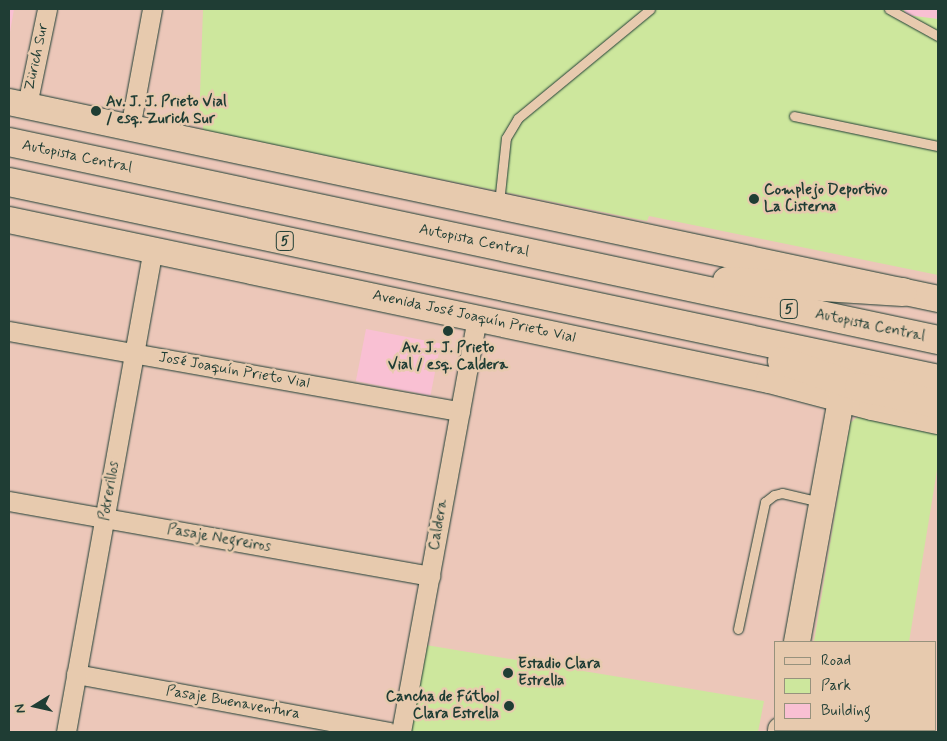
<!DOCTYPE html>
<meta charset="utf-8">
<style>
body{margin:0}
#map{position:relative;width:947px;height:741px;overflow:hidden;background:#ecc7b9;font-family:Mynerve,sans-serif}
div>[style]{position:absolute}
.green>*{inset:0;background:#cde79d}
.building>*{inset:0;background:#f9c0d3;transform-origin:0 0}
.roads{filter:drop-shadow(0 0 1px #1f3d34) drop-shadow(0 0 1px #1f3d34)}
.lane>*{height:9px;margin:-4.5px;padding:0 4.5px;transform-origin:4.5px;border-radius:4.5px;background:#e7caae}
.street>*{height:19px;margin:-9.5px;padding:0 9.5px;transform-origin:9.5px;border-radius:9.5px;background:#e7caae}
.secondary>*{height:26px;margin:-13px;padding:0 13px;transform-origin:13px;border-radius:13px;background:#e7caae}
.highway>*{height:28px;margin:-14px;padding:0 14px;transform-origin:14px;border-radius:14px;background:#e7caae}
.dots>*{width:14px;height:14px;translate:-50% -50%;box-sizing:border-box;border:2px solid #e7caae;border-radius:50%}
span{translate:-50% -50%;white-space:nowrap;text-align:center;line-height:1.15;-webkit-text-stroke:5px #e7caae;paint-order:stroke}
.shield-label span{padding:1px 4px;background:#e7caae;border:1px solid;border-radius:4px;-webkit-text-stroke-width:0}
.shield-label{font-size:14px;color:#1f3d34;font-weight:700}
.street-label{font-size:15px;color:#1f3d34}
.poi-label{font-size:15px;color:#1f3d34;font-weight:700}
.left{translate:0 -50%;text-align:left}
.right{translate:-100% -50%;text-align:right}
.frame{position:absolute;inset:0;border:10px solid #1f3d34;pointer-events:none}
.legend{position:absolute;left:774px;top:641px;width:162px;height:90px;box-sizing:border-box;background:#e7caae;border:1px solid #97927d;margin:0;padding:6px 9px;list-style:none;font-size:15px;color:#1f3d34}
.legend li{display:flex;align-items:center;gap:10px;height:25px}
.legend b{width:25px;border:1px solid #97927d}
.north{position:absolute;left:10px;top:681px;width:50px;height:50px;-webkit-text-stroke:4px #e7caae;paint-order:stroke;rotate:260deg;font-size:14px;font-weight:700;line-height:20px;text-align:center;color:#1f3d34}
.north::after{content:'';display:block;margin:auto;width:18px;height:22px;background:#1f3d34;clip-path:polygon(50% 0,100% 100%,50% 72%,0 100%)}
</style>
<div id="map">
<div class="green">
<i style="clip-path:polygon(203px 9px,938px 9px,938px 275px,649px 216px,647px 221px,203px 131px,203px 124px,199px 123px)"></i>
<i style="clip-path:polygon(864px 412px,938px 427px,938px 464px,909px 642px,814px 642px,850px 423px)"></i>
<i style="clip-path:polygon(426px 645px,764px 701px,758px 732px,410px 732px)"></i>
</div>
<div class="building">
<i style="clip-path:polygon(9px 9px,14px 9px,10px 32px,9px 32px)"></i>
<i style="clip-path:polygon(903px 9px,938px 9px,938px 19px,907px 15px)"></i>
<i style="left:366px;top:329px;width:76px;height:53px;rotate:11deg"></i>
</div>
<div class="roads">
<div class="lane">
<i style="left:889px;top:9px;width:56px;rotate:28.9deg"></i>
<i style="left:794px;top:116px;width:147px;rotate:11.8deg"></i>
<i style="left:499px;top:203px;width:65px;rotate:-83.9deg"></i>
<i style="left:506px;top:138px;width:23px;rotate:-59deg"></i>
<i style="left:518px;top:118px;width:171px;rotate:-39.5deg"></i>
<i style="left:738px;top:629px;width:130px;rotate:-78deg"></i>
<i style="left:765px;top:502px;width:11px;rotate:-38deg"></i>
<i style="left:774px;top:495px;width:8px;rotate:-14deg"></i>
<i style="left:782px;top:493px;width:39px;rotate:13deg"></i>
<i style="left:870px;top:730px;width:13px;rotate:9deg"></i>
</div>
<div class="street">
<i style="left:27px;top:105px;width:98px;rotate:-78.2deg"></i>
<i style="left:130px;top:128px;width:121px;rotate:-79.5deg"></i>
<i style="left:9px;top:331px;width:458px;rotate:10.1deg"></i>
<i style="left:9px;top:501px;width:428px;rotate:10.1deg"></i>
<i style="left:76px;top:674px;width:318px;rotate:10.5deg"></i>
<i style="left:66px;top:732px;width:490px;rotate:-79.8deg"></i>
<i style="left:401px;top:732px;width:421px;rotate:-79.6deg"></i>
</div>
<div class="secondary">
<i style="left:9px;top:102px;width:950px;rotate:11.97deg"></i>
<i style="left:9px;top:220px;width:777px;rotate:11.89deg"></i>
<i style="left:769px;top:380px;width:106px;rotate:14.7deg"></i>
<i style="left:872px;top:407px;width:67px;rotate:12deg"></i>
<i style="left:797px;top:642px;width:247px;rotate:-79.7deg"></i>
<i style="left:781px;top:732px;width:2px;rotate:-90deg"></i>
</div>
<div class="highway">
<i style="left:9px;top:142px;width:950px;rotate:12.03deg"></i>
<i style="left:9px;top:182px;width:950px;rotate:11.97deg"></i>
<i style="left:727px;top:281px;width:176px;rotate:3.6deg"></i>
<i style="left:782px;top:361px;width:81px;rotate:18.7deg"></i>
<i style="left:859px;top:387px;width:81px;rotate:12.1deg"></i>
</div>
</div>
<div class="dots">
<i style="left:96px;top:111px;background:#1f3d34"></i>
<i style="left:754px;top:199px;background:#1f3d34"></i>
<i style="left:448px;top:331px;background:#1f3d34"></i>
<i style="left:508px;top:673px;background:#1f3d34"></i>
<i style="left:509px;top:706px;background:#1f3d34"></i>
</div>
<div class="shield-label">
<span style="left:285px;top:241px">5</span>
<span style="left:789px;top:309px">5</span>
</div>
<div class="street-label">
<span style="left:37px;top:57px;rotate:-78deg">Zürich Sur</span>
<span style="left:77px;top:157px;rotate:12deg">Autopista Central</span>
<span style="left:474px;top:241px;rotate:12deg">Autopista Central</span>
<span style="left:474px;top:317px;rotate:12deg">Avenida José Joaquín Prieto Vial</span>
<span style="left:870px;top:326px;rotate:12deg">Autopista Central</span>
<span style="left:234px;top:371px;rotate:10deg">José Joaquín Prieto Vial</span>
<span style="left:110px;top:491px;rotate:-80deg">Potrerillos</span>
<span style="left:439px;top:525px;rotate:-80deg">Caldera</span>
<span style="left:219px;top:539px;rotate:10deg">Pasaje Negreiros</span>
<span style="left:233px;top:703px;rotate:10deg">Pasaje Buenaventura</span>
</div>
<div class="poi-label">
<span class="left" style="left:106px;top:111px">Av. J. J. Prieto Vial<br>/ esq. Zurich Sur</span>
<span class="left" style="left:764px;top:199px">Complejo Deportivo<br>La Cisterna</span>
<span style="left:448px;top:357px">Av. J. J. Prieto<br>Vial / esq. Caldera</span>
<span class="left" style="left:518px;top:673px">Estadio Clara<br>Estrella</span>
<span class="right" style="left:499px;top:706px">Cancha de Fútbol<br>Clara Estrella</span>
</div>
<div class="frame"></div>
<ul class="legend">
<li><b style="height:6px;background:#e7caae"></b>Road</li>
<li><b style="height:14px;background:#cde79d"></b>Park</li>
<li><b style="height:14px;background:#f9c0d3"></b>Building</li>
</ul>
<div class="north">N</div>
</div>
